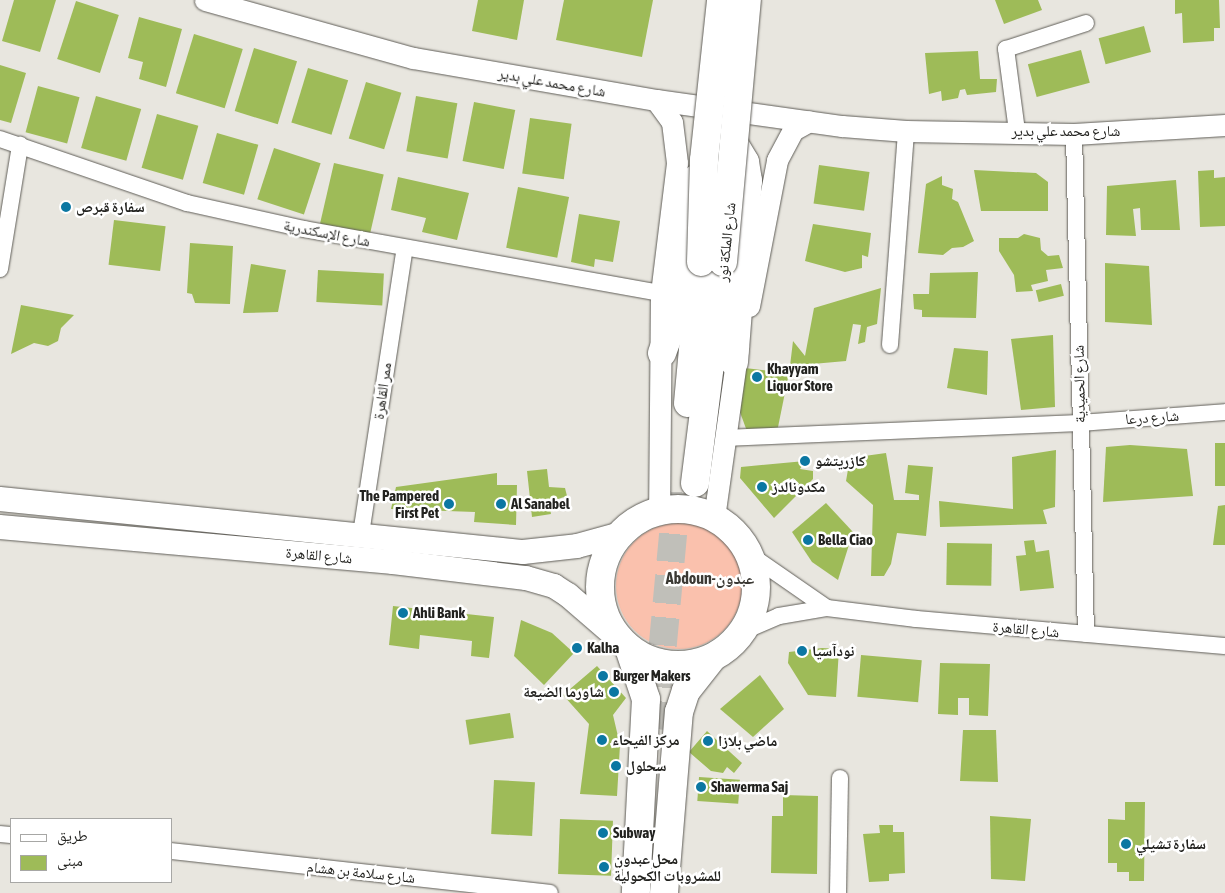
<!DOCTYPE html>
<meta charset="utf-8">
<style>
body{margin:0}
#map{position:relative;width:1225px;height:893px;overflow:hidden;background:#e8e6df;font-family:"Asap Condensed","Noto Naskh Arabic",sans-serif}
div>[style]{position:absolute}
.green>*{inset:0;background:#fac1ad}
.round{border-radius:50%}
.building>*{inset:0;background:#9ebb58;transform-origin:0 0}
.trunk-tunnel>*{height:28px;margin-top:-14px;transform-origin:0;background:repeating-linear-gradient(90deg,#c0bfb9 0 28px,transparent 0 42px)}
.roads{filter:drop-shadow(0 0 1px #605e58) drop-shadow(0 0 1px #605e58)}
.minor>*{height:16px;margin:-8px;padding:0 8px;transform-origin:8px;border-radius:8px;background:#fff}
.tertiary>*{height:21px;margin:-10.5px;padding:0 10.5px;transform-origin:10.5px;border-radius:10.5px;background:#fff}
.secondary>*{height:24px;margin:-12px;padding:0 12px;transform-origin:12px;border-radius:12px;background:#fff}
.trunk>*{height:28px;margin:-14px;padding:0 14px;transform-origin:14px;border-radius:14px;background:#fff}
.trunk>.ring{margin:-14px;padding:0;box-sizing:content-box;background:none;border:28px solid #fff;border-radius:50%}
.bridges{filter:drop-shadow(0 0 1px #605e58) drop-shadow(0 0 1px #605e58)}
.trunk-bridge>*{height:28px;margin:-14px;padding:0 14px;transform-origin:14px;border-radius:14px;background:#fff}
.dots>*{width:14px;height:14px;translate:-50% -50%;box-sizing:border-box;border:2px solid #fff;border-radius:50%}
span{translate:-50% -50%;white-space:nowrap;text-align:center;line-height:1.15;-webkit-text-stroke:5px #fff;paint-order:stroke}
.street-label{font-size:15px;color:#22221f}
.poi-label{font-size:15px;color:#22221f;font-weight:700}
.left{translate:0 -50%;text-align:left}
.right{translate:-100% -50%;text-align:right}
.neighbourhood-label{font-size:16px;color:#3b3934;font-weight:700}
.legend{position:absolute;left:10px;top:818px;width:162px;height:65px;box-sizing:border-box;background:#fff;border:1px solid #a7a7a5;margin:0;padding:6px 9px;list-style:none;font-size:15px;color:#22221f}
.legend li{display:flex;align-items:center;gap:10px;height:25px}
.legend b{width:25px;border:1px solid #a7a7a5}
</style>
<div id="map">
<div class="green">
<i class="round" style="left:616px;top:523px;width:126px;height:126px"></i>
</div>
<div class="building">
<i style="clip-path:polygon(14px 0,56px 0,40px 52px,2px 41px)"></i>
<i style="clip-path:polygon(478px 0,524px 0,517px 40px,472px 31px)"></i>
<i style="clip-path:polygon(564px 0,653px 0,642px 57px,556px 40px)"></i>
<i style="clip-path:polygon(995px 0,1038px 0,1042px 10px,1004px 24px)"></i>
<i style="clip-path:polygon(1175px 0,1219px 0,1220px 28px,1214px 28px,1214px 41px,1183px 43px,1182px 13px,1175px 14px)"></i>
<i style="left:76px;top:1px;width:45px;height:61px;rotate:18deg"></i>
<i style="clip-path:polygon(139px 17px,182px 29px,166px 87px,139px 79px,143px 62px,128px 58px)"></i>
<i style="left:1144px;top:26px;width:27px;height:47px;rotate:75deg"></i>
<i style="left:194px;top:34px;width:51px;height:62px;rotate:17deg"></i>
<i style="left:254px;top:48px;width:45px;height:66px;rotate:17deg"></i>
<i style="left:1081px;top:50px;width:34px;height:55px;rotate:75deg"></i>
<i style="clip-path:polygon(978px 51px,980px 79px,997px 79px,996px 92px,967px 95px,965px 89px,960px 90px,958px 98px,942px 101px,941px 91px,929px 94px,925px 53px)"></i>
<i style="clip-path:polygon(0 65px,26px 73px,11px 123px,0 120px)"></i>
<i style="left:308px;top:68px;width:42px;height:57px;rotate:17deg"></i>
<i style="left:366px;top:82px;width:37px;height:59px;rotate:17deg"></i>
<i style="left:38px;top:86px;width:43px;height:48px;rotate:15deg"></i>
<i style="left:96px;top:96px;width:47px;height:54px;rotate:16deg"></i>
<i style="left:416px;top:96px;width:42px;height:56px;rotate:10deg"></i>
<i style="left:474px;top:102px;width:42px;height:60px;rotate:11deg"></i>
<i style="left:157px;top:114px;width:43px;height:56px;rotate:16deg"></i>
<i style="left:530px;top:118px;width:42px;height:56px;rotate:8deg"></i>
<i style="left:217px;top:133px;width:43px;height:52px;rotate:16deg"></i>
<i style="left:274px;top:148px;width:49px;height:54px;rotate:18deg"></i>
<i style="left:334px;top:163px;width:51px;height:62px;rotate:13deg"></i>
<i style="left:819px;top:165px;width:51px;height:39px;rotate:8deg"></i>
<i style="clip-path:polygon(974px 170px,1036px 173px,1048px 182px,1048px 211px,981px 211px)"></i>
<i style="clip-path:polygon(1214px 170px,1214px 178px,1225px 177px,1225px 226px,1200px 227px,1198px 171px)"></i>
<i style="clip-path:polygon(942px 176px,942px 185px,953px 189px,952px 199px,958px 202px,974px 241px,963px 247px,952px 248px,943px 255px,918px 253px,926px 184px)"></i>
<i style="clip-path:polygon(398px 177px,469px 193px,457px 240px,422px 232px,426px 218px,391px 210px)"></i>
<i style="clip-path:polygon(1176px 180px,1180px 230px,1141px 230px,1140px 208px,1133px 209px,1136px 236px,1106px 235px,1107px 186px)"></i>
<i style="left:518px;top:187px;width:52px;height:62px;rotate:11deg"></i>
<i style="clip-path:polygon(579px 214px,620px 221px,613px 262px,595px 259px,594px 267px,571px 262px)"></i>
<i style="left:114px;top:220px;width:52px;height:45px;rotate:7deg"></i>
<i style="clip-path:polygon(813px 224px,871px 233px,868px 257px,862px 255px,862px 268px,845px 272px,805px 261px)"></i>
<i style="clip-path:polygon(1024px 234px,1040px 238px,1041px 250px,1048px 256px,1059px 255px,1063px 268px,1046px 270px,1048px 281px,1031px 285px,1033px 291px,1016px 292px,1014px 275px,999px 251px,999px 238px,1018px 238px)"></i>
<i style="clip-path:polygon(190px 243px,233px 246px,230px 304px,195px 303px,192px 294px,187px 293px)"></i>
<i style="clip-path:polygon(1105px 263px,1149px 266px,1152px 325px,1105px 322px)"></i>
<i style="clip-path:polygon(251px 264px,286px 270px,278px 312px,243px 313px)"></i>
<i style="left:318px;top:270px;width:66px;height:32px;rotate:3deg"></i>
<i style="clip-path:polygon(978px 272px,976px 318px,922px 317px,922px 310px,914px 309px,913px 294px,929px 294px,930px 273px)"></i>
<i style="left:1061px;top:284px;width:12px;height:26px;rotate:76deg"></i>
<i style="clip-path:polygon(881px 288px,877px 324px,867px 327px,865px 342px,858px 344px,861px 325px,853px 324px,846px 361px,790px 366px,793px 341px,805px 356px,814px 308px)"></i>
<i style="clip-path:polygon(21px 305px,74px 315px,61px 328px,58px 341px,48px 346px,34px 343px,11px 354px)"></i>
<i style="clip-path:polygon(1053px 335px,1055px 407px,1021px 410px,1011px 339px)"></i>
<i style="clip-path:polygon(954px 348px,988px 351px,987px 395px,947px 388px)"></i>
<i style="clip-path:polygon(745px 368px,789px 373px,777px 432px,748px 434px,737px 404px)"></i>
<i style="left:1225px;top:443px;width:43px;height:10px;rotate:90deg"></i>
<i style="clip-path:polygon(1130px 445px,1187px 449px,1193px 496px,1103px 502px,1106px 447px)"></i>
<i style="clip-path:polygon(1056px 450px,1055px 507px,1043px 510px,1047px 524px,940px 527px,939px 501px,1013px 509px,1012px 457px)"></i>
<i style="clip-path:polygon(886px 453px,894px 500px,919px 500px,919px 495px,905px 493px,908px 465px,933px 467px,926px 536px,897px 533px,891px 564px,884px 576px,871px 576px,873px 505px,846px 481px,850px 458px)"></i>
<i style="clip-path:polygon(805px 461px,800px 469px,813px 471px,813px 479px,774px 518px,740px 478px,741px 467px)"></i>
<i style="clip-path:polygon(547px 469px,549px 487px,565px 488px,567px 496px,549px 502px,551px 514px,532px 517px,527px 471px)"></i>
<i style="clip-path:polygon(497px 473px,497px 485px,517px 485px,516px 525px,474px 522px,475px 512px,391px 509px,396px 487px)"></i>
<i style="clip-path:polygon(826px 503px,853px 532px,838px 580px,812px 562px,792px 532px)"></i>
<i style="clip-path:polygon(1225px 505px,1225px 545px,1213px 545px,1218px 506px)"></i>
<i style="clip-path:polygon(1034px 540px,1036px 552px,1049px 550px,1054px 588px,1020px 591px,1016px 556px,1026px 555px,1024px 541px)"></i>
<i style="left:947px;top:543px;width:45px;height:42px;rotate:1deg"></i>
<i style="clip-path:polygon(393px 606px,494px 617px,489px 658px,471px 656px,472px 641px,420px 635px,419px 649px,389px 645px)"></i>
<i style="clip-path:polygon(521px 620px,552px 633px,574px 653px,544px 685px,514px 656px)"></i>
<i style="clip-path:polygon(822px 648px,839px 649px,836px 697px,808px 695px,788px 663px,789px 652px)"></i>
<i style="left:861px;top:655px;width:61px;height:42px;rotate:5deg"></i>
<i style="clip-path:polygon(940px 663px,990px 664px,988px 716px,969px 715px,969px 698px,958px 698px,958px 715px,938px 714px)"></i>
<i style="clip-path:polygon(597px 666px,626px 698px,613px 715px,620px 745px,617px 796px,580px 794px,589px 724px,563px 695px)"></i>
<i style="clip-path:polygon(760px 675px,784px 709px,753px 737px,720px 709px)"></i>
<i style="left:510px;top:713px;width:25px;height:45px;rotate:81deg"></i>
<i style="clip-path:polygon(963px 730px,996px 730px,998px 782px,960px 781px)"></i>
<i style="clip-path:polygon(707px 731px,742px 763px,734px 773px,727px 767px,723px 773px,711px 771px,689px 752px)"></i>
<i style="left:699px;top:777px;width:41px;height:24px;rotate:4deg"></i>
<i style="left:494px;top:780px;width:41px;height:54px;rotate:3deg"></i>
<i style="clip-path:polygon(783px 795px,818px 796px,817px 874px,771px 873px,772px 816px,783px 816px)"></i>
<i style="clip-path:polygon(1125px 802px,1145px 802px,1144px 881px,1129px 881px,1129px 872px,1117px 872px,1117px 863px,1108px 863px,1108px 819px,1125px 820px)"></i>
<i style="clip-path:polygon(990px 816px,1031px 819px,1025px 881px,991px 879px)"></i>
<i style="left:560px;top:819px;width:53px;height:55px;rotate:2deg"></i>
<i style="clip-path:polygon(879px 825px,893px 825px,893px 832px,904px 832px,905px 873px,889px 874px,889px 881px,869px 882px,863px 834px,880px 833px)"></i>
</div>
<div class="trunk-tunnel">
<i style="left:655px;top:729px;width:248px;rotate:-84.7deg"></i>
</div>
<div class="roads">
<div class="minor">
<i style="left:1017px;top:131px;width:83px;rotate:-97.6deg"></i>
<i style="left:1006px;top:49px;width:84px;rotate:-18deg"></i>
<i style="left:1074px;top:134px;width:500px;rotate:88.63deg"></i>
<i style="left:0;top:139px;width:198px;rotate:18.9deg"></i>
<i style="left:187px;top:203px;width:120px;rotate:12.5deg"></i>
<i style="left:304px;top:229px;width:363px;rotate:10.2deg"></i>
<i style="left:0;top:269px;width:126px;rotate:-80.8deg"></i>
<i style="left:890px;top:345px;width:215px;rotate:-85.7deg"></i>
<i style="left:724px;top:438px;width:356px;rotate:-2.4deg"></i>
<i style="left:1080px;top:423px;width:145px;rotate:-4.3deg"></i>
<i style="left:361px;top:534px;width:289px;rotate:-81.3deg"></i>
<i style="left:749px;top:554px;width:95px;rotate:34.7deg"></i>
<i style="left:742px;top:632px;width:40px;rotate:-23.4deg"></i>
<i style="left:779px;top:616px;width:49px;rotate:-9.5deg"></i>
<i style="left:827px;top:608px;width:90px;rotate:7deg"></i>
<i style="left:916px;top:619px;width:310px;rotate:5deg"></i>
<i style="left:0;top:834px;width:11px;rotate:5deg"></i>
<i style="left:171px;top:851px;width:381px;rotate:6.3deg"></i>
<i style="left:838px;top:893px;width:115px;rotate:-89deg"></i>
</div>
<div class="tertiary">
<i style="left:205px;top:0;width:216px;rotate:15.6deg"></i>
<i style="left:413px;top:58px;width:247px;rotate:9.8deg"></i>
<i style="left:656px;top:100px;width:188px;rotate:8deg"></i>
<i style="left:842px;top:126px;width:64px;rotate:4.5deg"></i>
<i style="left:906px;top:131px;width:168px;rotate:1deg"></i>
<i style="left:1074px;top:134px;width:151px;rotate:-3.4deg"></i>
<i style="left:656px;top:100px;width:27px;rotate:54deg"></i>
<i style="left:672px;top:122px;width:41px;rotate:83deg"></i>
<i style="left:677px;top:163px;width:131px;rotate:97deg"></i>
<i style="left:661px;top:293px;width:219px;rotate:90.5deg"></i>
<i style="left:749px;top:306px;width:149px;rotate:-79.1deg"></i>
<i style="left:777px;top:160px;width:34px;rotate:-62deg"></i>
<i style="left:793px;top:130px;width:18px;rotate:-29deg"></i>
<i style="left:714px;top:518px;width:172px;rotate:-82deg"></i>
</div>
<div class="secondary">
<i style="left:0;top:499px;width:526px;rotate:5.79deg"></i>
<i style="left:523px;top:552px;width:54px;rotate:-6.3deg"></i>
<i style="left:577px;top:546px;width:46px;rotate:-15.3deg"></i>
<i style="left:0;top:527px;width:395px;rotate:5.1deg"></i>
<i style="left:393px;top:562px;width:134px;rotate:6.9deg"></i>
<i style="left:526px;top:578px;width:29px;rotate:16deg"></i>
<i style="left:554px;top:586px;width:17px;rotate:33deg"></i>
<i style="left:568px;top:595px;width:67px;rotate:40.8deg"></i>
</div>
<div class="trunk">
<i style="left:662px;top:353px;width:30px;rotate:-70deg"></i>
<i style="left:672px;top:325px;width:149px;rotate:-80.3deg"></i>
<i style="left:734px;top:362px;width:182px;rotate:-85.6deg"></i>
<i style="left:748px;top:181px;width:19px;rotate:-99deg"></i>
<i style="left:745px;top:162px;width:17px;rotate:-121deg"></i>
<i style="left:688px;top:403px;width:142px;rotate:-84.7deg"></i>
<i style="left:695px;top:483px;width:223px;rotate:-82.8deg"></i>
<i class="ring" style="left:600px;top:509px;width:128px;height:128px"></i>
<i style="left:629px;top:648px;width:54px;rotate:71.6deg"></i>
<i style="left:646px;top:699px;width:194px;rotate:93deg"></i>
<i style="left:664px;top:893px;width:182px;rotate:-85.3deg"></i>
<i style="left:679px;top:712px;width:22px;rotate:-72deg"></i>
<i style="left:686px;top:691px;width:42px;rotate:-51.8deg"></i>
</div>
</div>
<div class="bridges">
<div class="trunk-bridge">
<i style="left:701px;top:262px;width:102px;rotate:-88.3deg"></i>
<i style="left:704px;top:160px;width:161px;rotate:-83.9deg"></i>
<i style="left:723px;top:262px;width:263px;rotate:-84.8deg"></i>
</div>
</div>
<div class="dots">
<i style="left:66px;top:207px;background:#0b77a2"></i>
<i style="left:757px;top:377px;background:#0b77a2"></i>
<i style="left:805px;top:461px;background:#0b77a2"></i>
<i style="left:762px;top:487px;background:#0b77a2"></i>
<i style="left:449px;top:504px;background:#0b77a2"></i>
<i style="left:501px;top:504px;background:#0b77a2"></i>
<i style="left:808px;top:540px;background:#0b77a2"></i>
<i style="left:403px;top:613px;background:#0b77a2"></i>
<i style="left:577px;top:648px;background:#0b77a2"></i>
<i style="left:802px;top:651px;background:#0b77a2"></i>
<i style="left:603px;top:676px;background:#0b77a2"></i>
<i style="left:614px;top:692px;background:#0b77a2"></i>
<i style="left:602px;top:740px;background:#0b77a2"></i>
<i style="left:708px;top:741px;background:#0b77a2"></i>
<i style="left:616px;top:766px;background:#0b77a2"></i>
<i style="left:701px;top:787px;background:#0b77a2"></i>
<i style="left:603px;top:833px;background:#0b77a2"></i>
<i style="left:1126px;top:844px;background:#0b77a2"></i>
<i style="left:604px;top:867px;background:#0b77a2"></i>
</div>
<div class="street-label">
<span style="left:552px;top:82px;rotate:10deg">شارع محمد علي بدير</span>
<span style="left:1066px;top:131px">شارع محمد علي بدير</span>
<span style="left:327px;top:233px;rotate:11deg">شارع الإسكندرية</span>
<span style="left:726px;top:242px;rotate:-84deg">شارع الملكة نور</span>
<span style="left:1079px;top:384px;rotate:-91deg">شارع الحميدية</span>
<span style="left:382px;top:391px;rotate:-82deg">ممر القاهرة</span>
<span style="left:1152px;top:417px;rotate:-4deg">شارع درعا</span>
<span style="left:319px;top:555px;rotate:5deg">شارع القاهرة</span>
<span style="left:1026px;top:629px;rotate:5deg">شارع القاهرة</span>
<span style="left:361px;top:872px;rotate:6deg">شارع سلامة بن هشام</span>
</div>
<div class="poi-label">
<span class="left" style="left:76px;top:207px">سفارة قبرص</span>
<span class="left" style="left:767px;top:377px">Khayyam<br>Liquor Store</span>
<span class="left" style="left:815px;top:461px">كازريتشو</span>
<span class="left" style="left:772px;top:487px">مكدونالدز</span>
<span class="right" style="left:439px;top:504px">The Pampered<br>First Pet</span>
<span class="left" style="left:511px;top:504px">Al Sanabel</span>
<span class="left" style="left:818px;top:540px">Bella Ciao</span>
<span class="left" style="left:413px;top:613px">Ahli Bank</span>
<span class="left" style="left:587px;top:648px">Kalha</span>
<span class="left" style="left:812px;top:651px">نودآسيا</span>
<span class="left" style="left:613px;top:676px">Burger Makers</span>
<span class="right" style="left:604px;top:692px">شاورما الضيعة</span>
<span class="left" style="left:612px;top:740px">مركز الفيحاء</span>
<span class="left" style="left:718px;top:741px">ماضي بلازا</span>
<span class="left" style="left:626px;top:766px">سحلول</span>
<span class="left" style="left:711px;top:787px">Shawerma Saj</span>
<span class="left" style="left:613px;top:833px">Subway</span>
<span class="left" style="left:1136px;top:844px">سفارة تشيلي</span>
<span class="left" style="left:614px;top:867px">محل عبدون<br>للمشروبات الكحولية</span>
</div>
<div class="neighbourhood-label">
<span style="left:710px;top:578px">Abdoun-عبدون</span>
</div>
<ul class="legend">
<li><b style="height:6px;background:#fff"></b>طريق</li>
<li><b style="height:14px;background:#9ebb58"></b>مبنى</li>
</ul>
</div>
